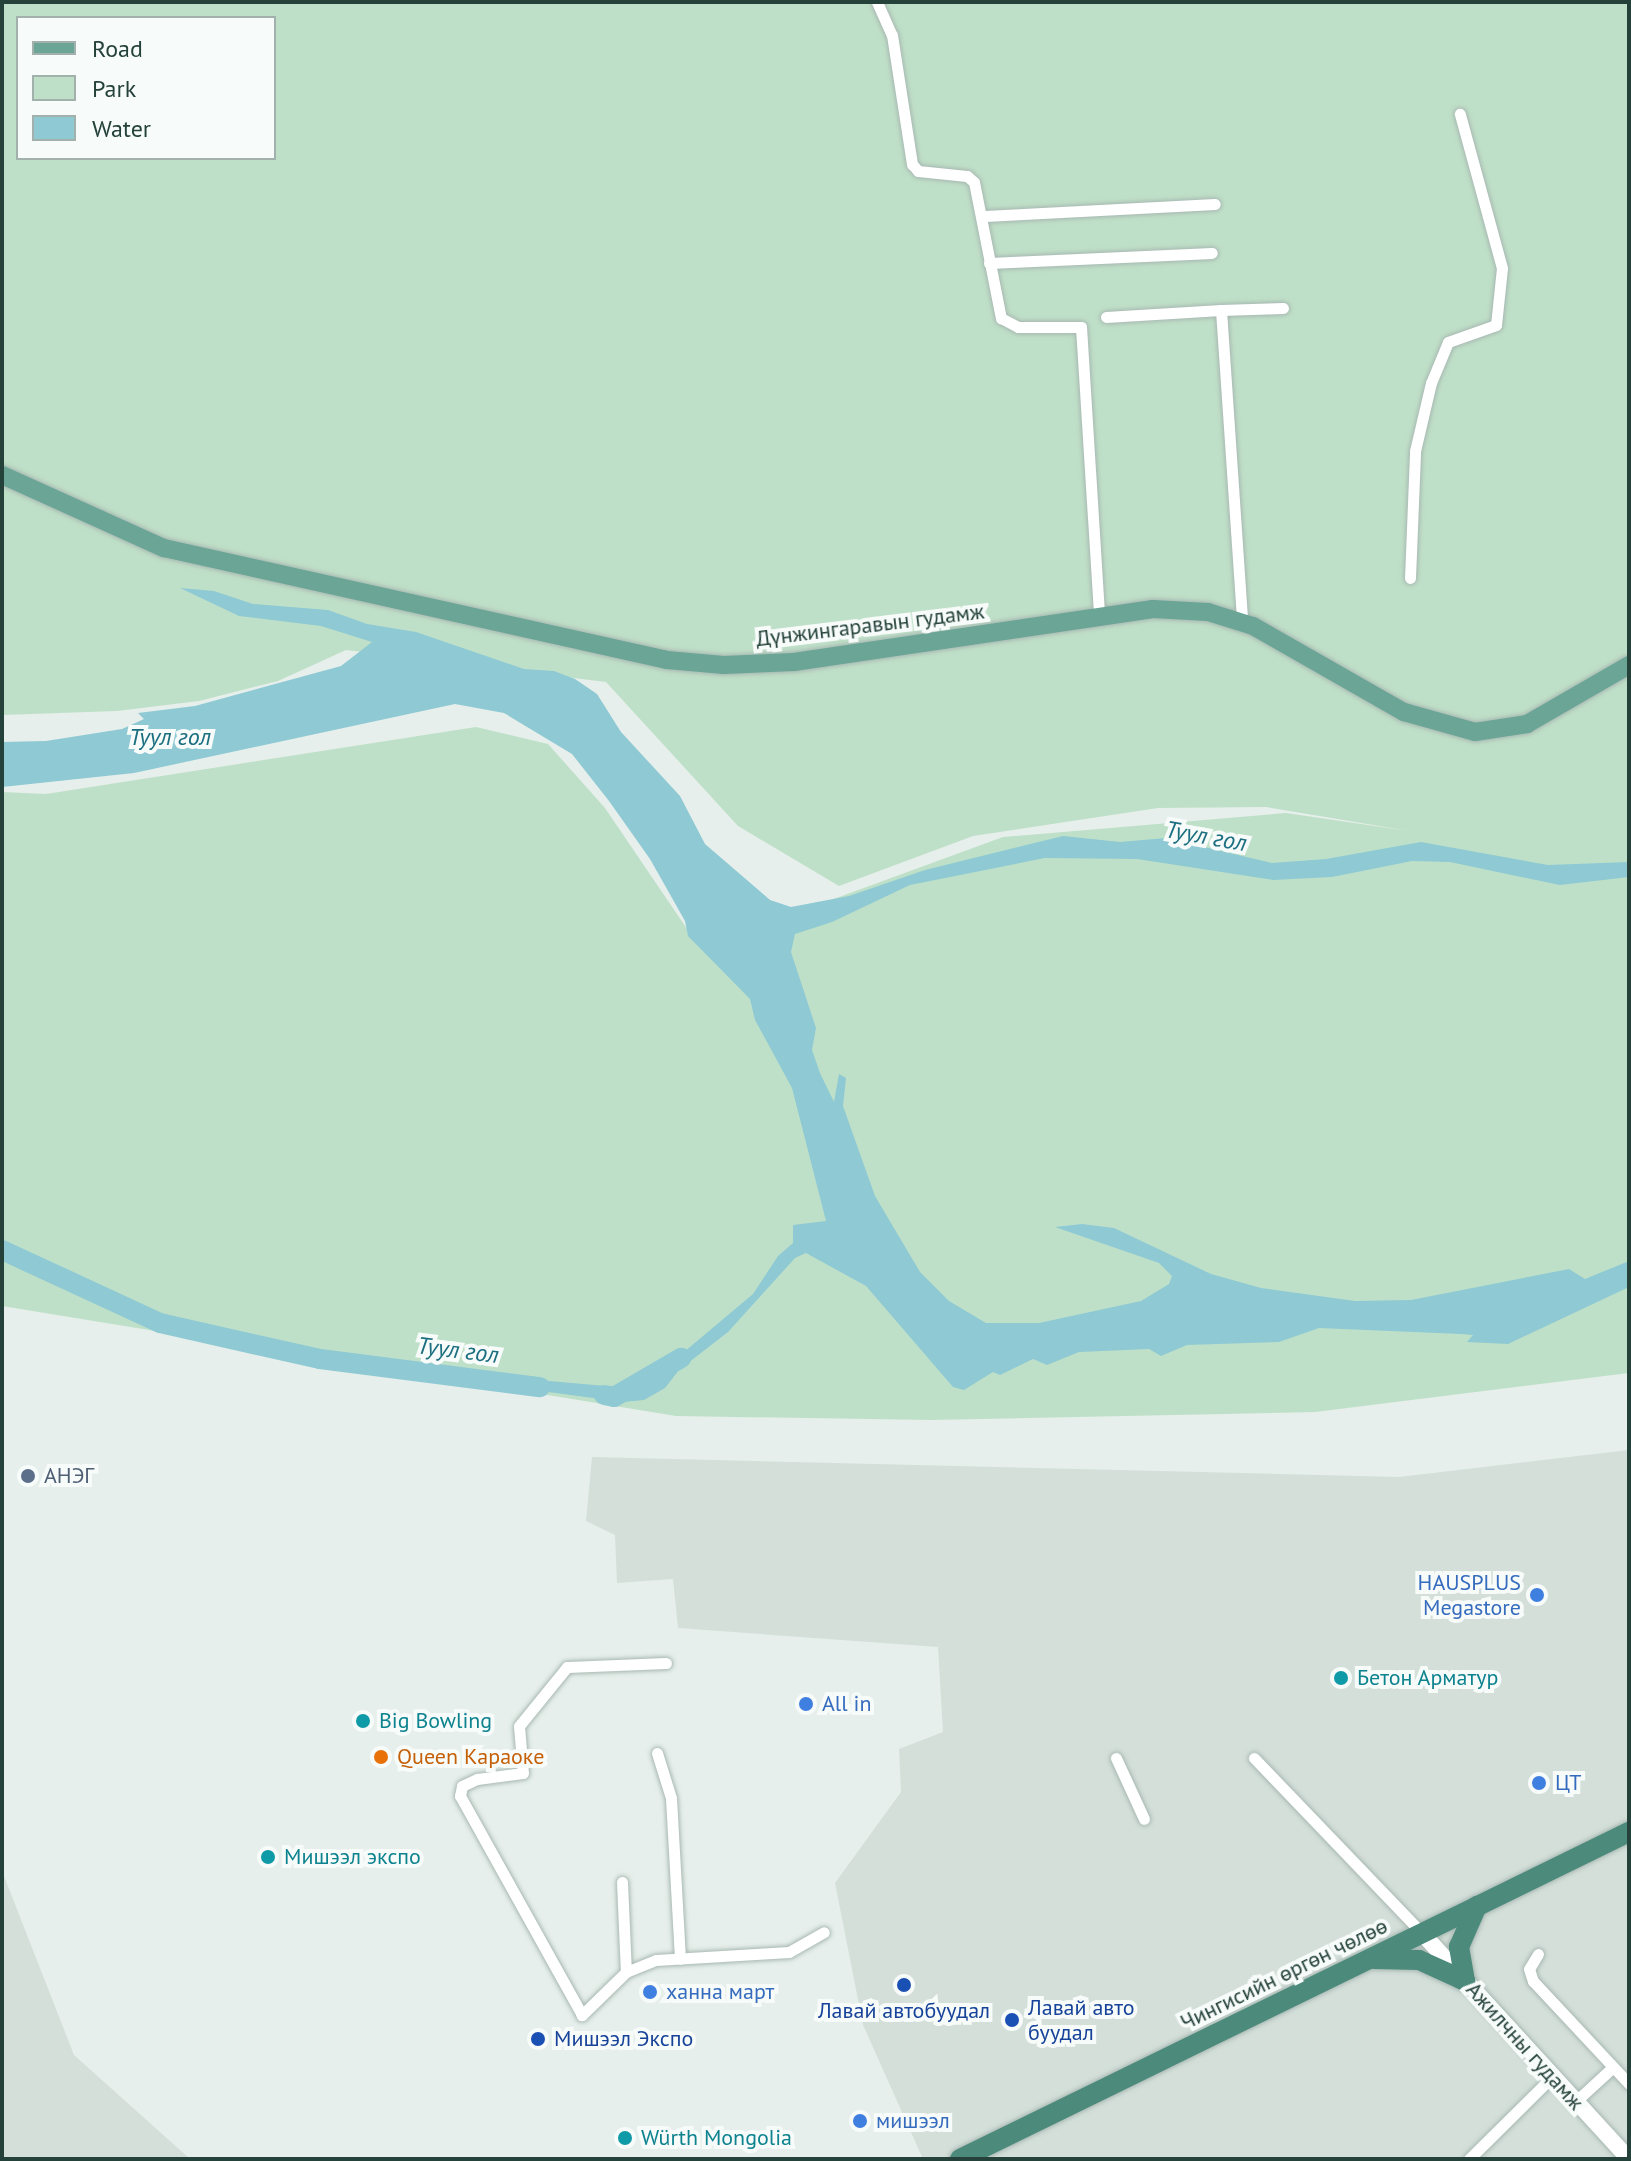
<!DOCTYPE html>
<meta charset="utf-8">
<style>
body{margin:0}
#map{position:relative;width:1631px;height:2161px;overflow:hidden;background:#e6efeb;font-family:"PT Sans",sans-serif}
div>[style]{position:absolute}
.built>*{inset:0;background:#d4dfda}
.green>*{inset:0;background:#bfe0c8}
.water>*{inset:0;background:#8ec9d4}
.river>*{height:20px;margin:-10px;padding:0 10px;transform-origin:10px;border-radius:10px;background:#8ec9d4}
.roads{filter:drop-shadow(0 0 2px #a8b8b2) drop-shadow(0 0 2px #a8b8b2)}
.minor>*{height:11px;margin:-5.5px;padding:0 5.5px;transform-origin:5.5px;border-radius:5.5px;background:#fff}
.secondary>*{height:16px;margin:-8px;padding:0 8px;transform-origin:8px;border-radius:8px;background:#fff}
.primary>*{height:18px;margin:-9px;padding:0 9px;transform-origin:9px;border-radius:9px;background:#6aa596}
.trunk>*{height:20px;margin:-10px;padding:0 10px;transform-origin:10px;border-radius:10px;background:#4c8a7c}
.dots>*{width:22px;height:22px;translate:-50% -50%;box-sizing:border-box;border:4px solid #f7fbf9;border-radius:50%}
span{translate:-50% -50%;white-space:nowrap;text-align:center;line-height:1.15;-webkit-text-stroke:8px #f7fbf9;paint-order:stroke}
.street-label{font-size:22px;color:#24423a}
.service-label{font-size:22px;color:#4e5e75}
.left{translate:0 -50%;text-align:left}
.shop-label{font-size:22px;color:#366cbe}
.right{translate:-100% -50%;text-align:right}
.culture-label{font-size:22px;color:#0d838f}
.food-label{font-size:22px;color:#c56008}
.transit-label{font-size:22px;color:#164399}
.water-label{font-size:24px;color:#1c6f80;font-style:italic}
.frame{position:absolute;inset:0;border:4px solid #24423a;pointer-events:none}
.legend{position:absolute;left:16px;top:16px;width:260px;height:144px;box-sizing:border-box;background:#f7fbf9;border:2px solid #a3b1ad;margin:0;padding:10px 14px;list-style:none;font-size:24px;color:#24423a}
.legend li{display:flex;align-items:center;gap:16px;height:40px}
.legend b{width:40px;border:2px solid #a3b1ad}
</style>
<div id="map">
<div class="built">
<i style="clip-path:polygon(1629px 1450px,1629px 2159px,923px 2159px,863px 2025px,835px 1883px,901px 1792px,899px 1749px,943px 1732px,938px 1647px,678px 1628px,673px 1579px,617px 1583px,615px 1535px,586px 1521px,592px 1457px,1399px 1477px)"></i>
<i style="clip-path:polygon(2px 1871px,74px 2055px,190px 2159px,2px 2159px)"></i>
</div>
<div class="green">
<i style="clip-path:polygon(evenodd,2px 2px,1629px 2px,1629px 1373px,1315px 1412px,931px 1420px,676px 1416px,2px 1306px,2px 792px,46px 794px,476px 727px,548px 744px,605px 808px,700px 948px,1003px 837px,1286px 813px,1409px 831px,1266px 807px,1158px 808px,973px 836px,839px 886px,738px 826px,606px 682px,346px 650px,278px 681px,199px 701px,117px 711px,2px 715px,2px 2px,18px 18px,274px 18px,274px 158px,18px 158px,18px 18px)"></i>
</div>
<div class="water">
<i style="clip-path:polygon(180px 588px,214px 591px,253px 604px,328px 610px,367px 624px,416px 632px,524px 669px,554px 671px,575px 679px,597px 694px,621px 732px,680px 796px,705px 844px,770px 900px,791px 907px,849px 896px,925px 870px,1063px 836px,1120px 842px,1166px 838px,1272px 863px,1326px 859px,1421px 842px,1548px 865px,1629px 862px,1629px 877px,1560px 885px,1450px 862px,1412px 861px,1332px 877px,1273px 880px,1137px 859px,1045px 858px,910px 885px,832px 922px,795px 934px,791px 952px,816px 1028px,812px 1050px,820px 1073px,834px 1102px,839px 1074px,846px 1078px,843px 1106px,875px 1196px,920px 1272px,949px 1301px,986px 1323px,1039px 1323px,1141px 1301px,1169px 1284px,1172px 1276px,1159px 1263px,1055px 1227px,1082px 1224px,1114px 1228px,1211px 1274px,1261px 1288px,1355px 1301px,1411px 1300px,1569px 1269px,1585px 1279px,1629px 1261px,1629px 1287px,1508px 1344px,1467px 1342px,1473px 1335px,1461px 1334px,1319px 1328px,1279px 1342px,1187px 1345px,1161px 1356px,1149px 1349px,1079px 1352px,1047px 1365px,1033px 1359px,1000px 1375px,993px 1372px,964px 1390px,953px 1387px,866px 1286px,806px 1253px,795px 1258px,728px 1332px,679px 1370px,665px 1388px,644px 1400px,623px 1402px,511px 1387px,515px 1378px,640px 1389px,753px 1294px,778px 1256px,793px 1243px,793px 1225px,826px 1221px,792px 1088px,755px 1020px,750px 999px,688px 936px,685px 921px,650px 859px,609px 801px,572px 754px,504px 713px,455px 704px,134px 773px,2px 787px,2px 742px,46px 741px,122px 729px,144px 719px,138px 713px,195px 706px,341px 666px,372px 642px,321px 626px,239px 616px)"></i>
</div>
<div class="river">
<i style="left:2px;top:1250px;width:174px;rotate:24.8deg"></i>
<i style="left:160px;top:1323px;width:164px;rotate:12.7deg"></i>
<i style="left:320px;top:1359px;width:222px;rotate:7.3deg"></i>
<i style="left:604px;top:1395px;width:10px;rotate:11deg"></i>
<i style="left:614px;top:1397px;width:78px;rotate:-30.2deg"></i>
</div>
<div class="roads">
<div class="minor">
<i style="left:877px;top:2px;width:36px;rotate:66deg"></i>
<i style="left:892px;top:35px;width:131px;rotate:81.2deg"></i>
<i style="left:912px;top:164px;width:9px;rotate:49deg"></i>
<i style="left:918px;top:171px;width:49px;rotate:5.8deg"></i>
<i style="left:967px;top:176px;width:9px;rotate:41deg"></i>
<i style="left:974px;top:182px;width:139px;rotate:78.8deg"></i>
<i style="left:1001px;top:318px;width:19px;rotate:28deg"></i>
<i style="left:1018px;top:327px;width:63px"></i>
<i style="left:1081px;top:327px;width:291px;rotate:86.4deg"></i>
<i style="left:985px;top:216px;width:230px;rotate:-3deg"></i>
<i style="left:989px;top:263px;width:223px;rotate:-2.6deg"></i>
<i style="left:1221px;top:310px;width:62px;rotate:-1.8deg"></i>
<i style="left:1106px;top:317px;width:115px;rotate:-3.5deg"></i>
<i style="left:1221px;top:310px;width:312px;rotate:86.1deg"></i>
<i style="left:1410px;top:578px;width:127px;rotate:-87.7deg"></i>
<i style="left:1415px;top:451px;width:70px;rotate:-76.8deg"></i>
<i style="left:1431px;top:383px;width:44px;rotate:-67.5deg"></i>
<i style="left:1448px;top:342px;width:51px;rotate:-19.5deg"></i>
<i style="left:1496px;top:325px;width:57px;rotate:-84deg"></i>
<i style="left:1502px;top:268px;width:160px;rotate:-105.3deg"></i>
<i style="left:657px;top:1753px;width:47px;rotate:72.7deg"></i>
<i style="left:671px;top:1798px;width:161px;rotate:86.8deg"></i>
<i style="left:1116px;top:1758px;width:67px;rotate:65.3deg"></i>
<i style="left:1254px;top:1758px;width:241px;rotate:46.2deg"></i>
<i style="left:622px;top:1882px;width:90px;rotate:87.5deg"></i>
<i style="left:626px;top:1972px;width:32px;rotate:-22deg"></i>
<i style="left:656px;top:1960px;width:133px;rotate:-3.4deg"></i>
<i style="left:789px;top:1952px;width:40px;rotate:-29.7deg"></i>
<i style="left:1538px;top:1954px;width:17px;rotate:121deg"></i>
<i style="left:1529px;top:1969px;width:13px;rotate:72deg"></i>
<i style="left:1533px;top:1981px;width:141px;rotate:47deg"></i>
<i style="left:626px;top:1972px;width:62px;rotate:135.7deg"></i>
<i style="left:582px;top:2015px;width:251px;rotate:-119.1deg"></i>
<i style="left:460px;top:1796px;width:10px;rotate:-79deg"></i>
<i style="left:462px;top:1786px;width:17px;rotate:-25deg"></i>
<i style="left:477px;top:1779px;width:46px;rotate:-7.4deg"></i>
<i style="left:523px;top:1773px;width:47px;rotate:-94.9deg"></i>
<i style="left:519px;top:1726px;width:76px;rotate:-50.9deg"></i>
<i style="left:567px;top:1667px;width:99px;rotate:-2.3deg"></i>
<i style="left:1575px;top:2102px;width:50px;rotate:-42.6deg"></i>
<i style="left:1469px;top:2159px;width:117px;rotate:-44.7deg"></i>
</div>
<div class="secondary">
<i style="left:1421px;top:1932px;width:308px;rotate:47.5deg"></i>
</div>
<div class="primary">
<i style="left:2px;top:475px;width:178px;rotate:24.3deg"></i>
<i style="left:164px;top:548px;width:515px;rotate:12.55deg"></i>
<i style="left:667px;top:660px;width:57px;rotate:5deg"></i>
<i style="left:724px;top:665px;width:70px;rotate:-2.5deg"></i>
<i style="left:794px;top:662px;width:363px;rotate:-8.4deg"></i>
<i style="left:1153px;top:609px;width:55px;rotate:3.1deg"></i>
<i style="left:1208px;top:612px;width:47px;rotate:17.3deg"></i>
<i style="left:1253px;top:626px;width:174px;rotate:29.7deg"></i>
<i style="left:1404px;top:712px;width:74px;rotate:15.7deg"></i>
<i style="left:1475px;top:732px;width:53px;rotate:-8.7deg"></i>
<i style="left:1527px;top:724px;width:118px;rotate:-30deg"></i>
</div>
<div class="trunk">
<i style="left:1374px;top:1959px;width:45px;rotate:1.3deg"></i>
<i style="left:1419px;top:1960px;width:51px;rotate:24.5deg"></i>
<i style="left:1465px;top:1981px;width:35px;rotate:-100deg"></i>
<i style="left:1459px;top:1947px;width:45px;rotate:-66.3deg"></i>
<i style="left:960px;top:2159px;width:745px;rotate:-26.05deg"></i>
</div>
</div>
<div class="dots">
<i style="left:28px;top:1476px;background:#5c6f8a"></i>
<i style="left:1537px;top:1595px;background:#3f7fe0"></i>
<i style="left:1341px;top:1678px;background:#0f9aa8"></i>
<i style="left:806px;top:1704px;background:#3f7fe0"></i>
<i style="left:363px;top:1721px;background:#0f9aa8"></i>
<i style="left:381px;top:1757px;background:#e8710a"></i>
<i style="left:1539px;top:1783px;background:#3f7fe0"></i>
<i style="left:268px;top:1857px;background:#0f9aa8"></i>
<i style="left:904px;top:1985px;background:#1a4fb4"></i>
<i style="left:650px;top:1992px;background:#3f7fe0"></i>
<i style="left:1012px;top:2020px;background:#1a4fb4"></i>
<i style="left:538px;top:2039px;background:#1a4fb4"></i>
<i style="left:860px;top:2121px;background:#3f7fe0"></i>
<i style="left:625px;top:2138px;background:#0f9aa8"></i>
</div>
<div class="street-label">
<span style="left:870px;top:625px;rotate:-7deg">Дүнжингаравын гудамж</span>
<span style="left:1284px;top:1974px;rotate:-26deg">Чингисийн өргөн чөлөө</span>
<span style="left:1525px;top:2046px;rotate:48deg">Ажилчны гудамж</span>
</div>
<div class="service-label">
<span class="left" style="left:44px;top:1476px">АНЭГ</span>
</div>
<div class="shop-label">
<span class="right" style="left:1521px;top:1595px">HAUSPLUS<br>Megastore</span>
<span class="left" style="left:822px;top:1704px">All in</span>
<span class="left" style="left:1555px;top:1783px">ЦТ</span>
<span class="left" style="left:666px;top:1992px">ханна март</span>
<span class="left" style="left:876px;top:2121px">мишээл</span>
</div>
<div class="culture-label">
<span class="left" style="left:1357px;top:1678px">Бетон Арматур</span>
<span class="left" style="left:379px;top:1721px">Big Bowling</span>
<span class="left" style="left:284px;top:1857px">Мишээл экспо</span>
<span class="left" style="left:641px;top:2138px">Würth Mongolia</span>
</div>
<div class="food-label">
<span class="left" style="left:397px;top:1757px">Queen Караоке</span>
</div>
<div class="transit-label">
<span class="left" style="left:1028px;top:2020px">Лавай авто<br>буудал</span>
<span style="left:904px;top:2011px">Лавай автобуудал</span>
<span class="left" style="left:554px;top:2039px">Мишээл Экспо</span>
</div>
<div class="water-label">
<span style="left:170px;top:737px">Туул гол</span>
<span style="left:1206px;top:836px;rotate:10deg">Туул гол</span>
<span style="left:458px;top:1350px;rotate:7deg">Туул гол</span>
</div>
<div class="frame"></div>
<ul class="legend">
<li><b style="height:10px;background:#6aa596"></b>Road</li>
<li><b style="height:22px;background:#bfe0c8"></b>Park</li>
<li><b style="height:22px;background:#8ec9d4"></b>Water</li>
</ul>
</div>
